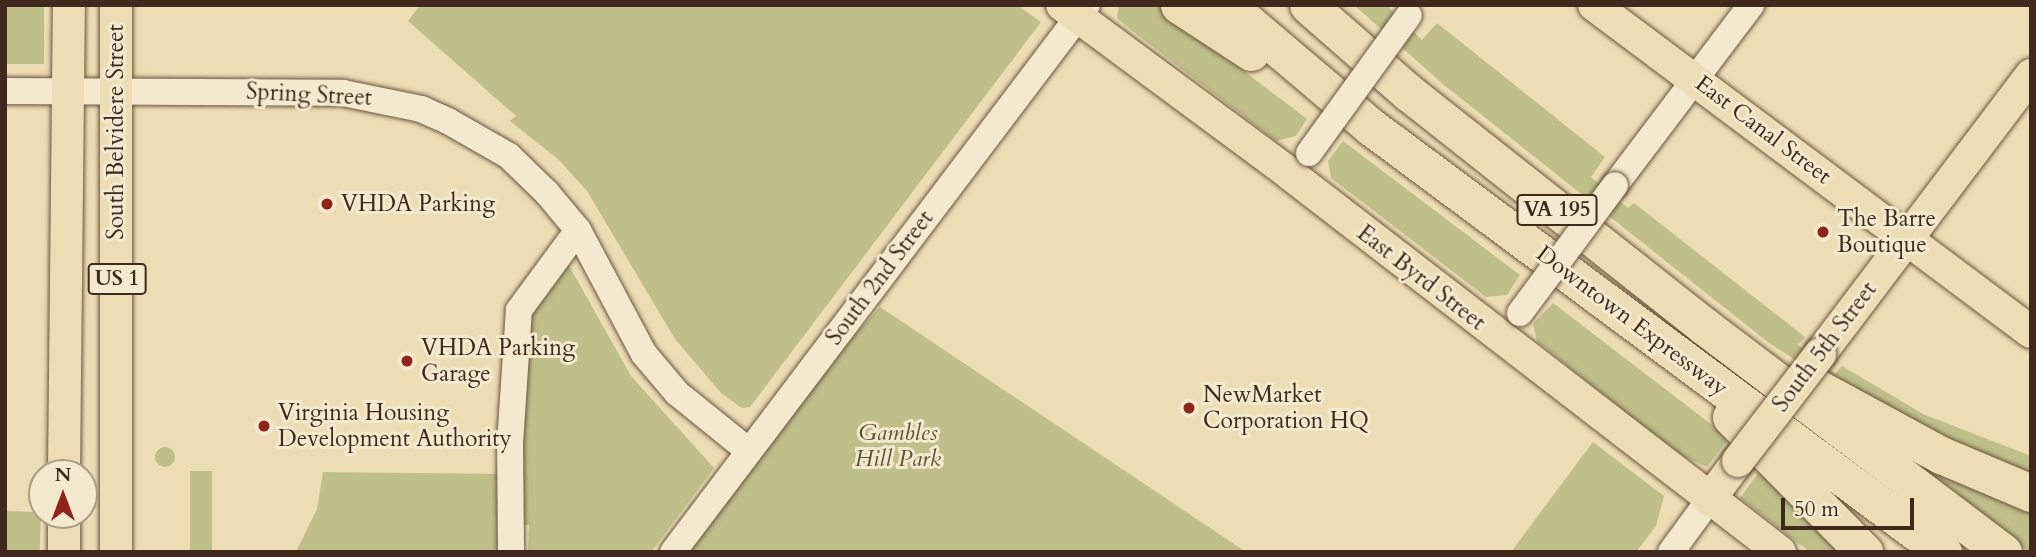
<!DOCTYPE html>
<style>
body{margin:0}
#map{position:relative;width:2036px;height:557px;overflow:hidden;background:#edddb4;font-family:Cardo,serif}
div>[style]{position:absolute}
.green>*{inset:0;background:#bebf89;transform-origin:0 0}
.round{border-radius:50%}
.roads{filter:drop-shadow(0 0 2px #6b5542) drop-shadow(0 0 2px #6b5542)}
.minor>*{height:26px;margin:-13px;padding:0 13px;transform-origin:13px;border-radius:13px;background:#f3e9ce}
.major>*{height:32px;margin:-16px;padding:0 16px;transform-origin:16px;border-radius:16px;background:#edddb4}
.highway>*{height:37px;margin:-18.5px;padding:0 18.5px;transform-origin:18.5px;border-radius:18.5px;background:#edddb4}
.bridges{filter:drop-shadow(0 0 2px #6b5542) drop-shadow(0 0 2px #6b5542)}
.minor-bridge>*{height:26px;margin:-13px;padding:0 13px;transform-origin:13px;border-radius:13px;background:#f3e9ce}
.major-bridge>*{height:32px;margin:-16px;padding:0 16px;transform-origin:16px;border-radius:16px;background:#edddb4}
.dots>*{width:19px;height:19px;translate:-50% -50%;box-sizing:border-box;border:4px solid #f3e9ce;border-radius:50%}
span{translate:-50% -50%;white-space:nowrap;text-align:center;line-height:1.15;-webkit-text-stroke:6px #f3e9ce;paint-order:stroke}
.shield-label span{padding:2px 5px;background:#f3e9ce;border:2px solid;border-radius:5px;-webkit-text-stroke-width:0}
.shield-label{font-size:21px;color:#40281c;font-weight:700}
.street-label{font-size:23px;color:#40281c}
.poi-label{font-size:23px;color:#40281c}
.left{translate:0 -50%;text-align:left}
.park-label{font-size:23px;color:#604e37;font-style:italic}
.frame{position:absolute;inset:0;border:7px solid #40281c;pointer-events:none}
.north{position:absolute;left:28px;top:459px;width:70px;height:70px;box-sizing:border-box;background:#f3e9ce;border:2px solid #ab9c87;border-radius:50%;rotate:0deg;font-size:19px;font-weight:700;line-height:28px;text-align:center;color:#40281c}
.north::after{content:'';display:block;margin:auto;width:24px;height:32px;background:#8f2418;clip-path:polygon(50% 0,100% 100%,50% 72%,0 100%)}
.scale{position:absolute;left:1781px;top:498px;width:133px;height:32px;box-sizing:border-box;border:4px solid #40281c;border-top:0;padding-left:9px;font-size:21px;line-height:24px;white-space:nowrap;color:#40281c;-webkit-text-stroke:5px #f3e9ce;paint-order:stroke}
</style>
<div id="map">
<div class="green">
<i style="left:5px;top:5px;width:39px;height:59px"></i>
<i style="clip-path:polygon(420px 5px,1017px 5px,1041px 22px,750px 407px,742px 408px,721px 393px,675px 339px,587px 191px,559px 160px,510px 121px,516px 116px,408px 21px)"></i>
<i style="clip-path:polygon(1119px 5px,1157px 5px,1307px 119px,1296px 136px,1276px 141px,1131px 30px,1117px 18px)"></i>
<i style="clip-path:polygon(1354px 5px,1391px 5px,1389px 8px,1422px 40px,1437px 23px,1605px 157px,1591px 177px,1628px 208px,1634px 203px,1805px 337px,1798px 345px,1835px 374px,1842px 366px,1923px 414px,2031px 456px,2031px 478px,1864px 404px,1769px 343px,1444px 85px)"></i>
<i style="clip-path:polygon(1343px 141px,1520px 275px,1507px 295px,1486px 297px,1331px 178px,1328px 161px)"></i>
<i style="clip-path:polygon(567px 262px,631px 376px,714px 468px,651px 552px,528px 550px,529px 525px,522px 524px,522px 408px,529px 324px,534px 304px)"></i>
<i style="clip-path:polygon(1553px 303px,1729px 438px,1707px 467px,1679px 455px,1537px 341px,1533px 324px)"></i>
<i style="clip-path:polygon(880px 307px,1246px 552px,673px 552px,749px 451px)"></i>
<i style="clip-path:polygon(1838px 409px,2031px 501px,2031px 552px,2029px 552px)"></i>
<i style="clip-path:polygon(1593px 442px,1664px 496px,1656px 526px,1636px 552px,1511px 552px)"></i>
<i class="round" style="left:155px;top:447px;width:20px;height:20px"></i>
<i style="clip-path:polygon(1764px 465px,1847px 552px,1810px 552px,1740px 498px)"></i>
<i style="left:190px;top:471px;width:22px;height:81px"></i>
<i style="clip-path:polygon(323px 472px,502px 474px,502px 552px,296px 552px,317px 509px)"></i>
<i style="left:5px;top:511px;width:36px;height:41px;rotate:2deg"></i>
</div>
<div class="roads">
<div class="minor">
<i style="left:5px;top:91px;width:338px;rotate:0.3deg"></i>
<i style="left:343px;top:93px;width:80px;rotate:11.6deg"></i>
<i style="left:421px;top:109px;width:30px;rotate:24deg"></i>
<i style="left:448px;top:121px;width:70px;rotate:29.8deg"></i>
<i style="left:509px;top:156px;width:53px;rotate:44.2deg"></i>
<i style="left:547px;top:193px;width:48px;rotate:50deg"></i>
<i style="left:578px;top:230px;width:140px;rotate:62deg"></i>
<i style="left:644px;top:354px;width:51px;rotate:49.8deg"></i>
<i style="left:677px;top:393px;width:92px;rotate:38.9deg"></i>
<i style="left:1615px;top:185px;width:226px;rotate:-52.9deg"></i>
<i style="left:511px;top:552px;width:108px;rotate:-90.5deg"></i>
<i style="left:510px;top:444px;width:134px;rotate:-86.2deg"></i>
<i style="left:519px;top:310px;width:99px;rotate:-53.6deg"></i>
<i style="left:673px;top:552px;width:686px;rotate:-52.88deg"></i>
<i style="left:1671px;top:552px;width:64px;rotate:-53.8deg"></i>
</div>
<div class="major">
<i style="left:1062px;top:5px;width:284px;rotate:36.5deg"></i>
<i style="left:1290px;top:174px;width:619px;rotate:37.65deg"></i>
<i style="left:1594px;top:5px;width:546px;rotate:36.81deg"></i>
<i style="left:1820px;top:354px;width:350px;rotate:-52.9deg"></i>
<i style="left:64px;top:473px;width:468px;rotate:-89.4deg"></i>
<i style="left:1709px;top:500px;width:49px;rotate:-53.4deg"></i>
<i style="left:64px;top:515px;width:37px;rotate:90deg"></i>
<i style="left:116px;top:552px;width:547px;rotate:-90deg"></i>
</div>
<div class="highway">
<i style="left:1179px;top:5px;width:86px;rotate:33.1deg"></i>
<i style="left:1227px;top:5px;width:189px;rotate:40.3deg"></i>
<i style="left:1371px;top:127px;width:713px;rotate:36.61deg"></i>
<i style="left:1308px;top:5px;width:134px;rotate:41.1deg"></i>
<i style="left:1409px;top:93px;width:376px;rotate:38.3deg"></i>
<i style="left:1704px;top:326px;width:375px;rotate:37.1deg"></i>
<i style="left:1812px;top:385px;width:147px;rotate:28.5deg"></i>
<i style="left:1941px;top:455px;width:98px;rotate:22.9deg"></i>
<i style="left:1731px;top:417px;width:190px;rotate:45.4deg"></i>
</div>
</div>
<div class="bridges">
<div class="minor-bridge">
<i style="left:1309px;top:153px;width:170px;rotate:-54.1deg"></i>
<i style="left:1520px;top:313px;width:159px;rotate:-53.4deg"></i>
</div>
<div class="major-bridge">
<i style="left:1738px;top:461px;width:135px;rotate:-52.5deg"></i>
</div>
</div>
<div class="dots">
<i style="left:327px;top:204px;background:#8f2418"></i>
<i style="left:1823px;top:232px;background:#8f2418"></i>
<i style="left:407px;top:361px;background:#8f2418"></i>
<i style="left:1189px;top:408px;background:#8f2418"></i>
<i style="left:264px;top:426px;background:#8f2418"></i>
</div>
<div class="shield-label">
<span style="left:1557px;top:210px">VA 195</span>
<span style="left:117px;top:279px">US 1</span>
</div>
<div class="street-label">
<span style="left:309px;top:95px;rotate:3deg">Spring Street</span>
<span style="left:1763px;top:130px;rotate:37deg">East Canal Street</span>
<span style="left:116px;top:132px;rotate:-90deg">South Belvidere Street</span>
<span style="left:880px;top:278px;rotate:-53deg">South 2nd Street</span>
<span style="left:1421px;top:278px;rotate:38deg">East Byrd Street</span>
<span style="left:1632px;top:321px;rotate:37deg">Downtown Expressway</span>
<span style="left:1825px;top:347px;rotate:-53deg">South 5th Street</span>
</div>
<div class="poi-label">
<span class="left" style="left:341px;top:204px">VHDA Parking</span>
<span class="left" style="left:1837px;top:232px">The Barre<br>Boutique</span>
<span class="left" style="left:421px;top:361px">VHDA Parking<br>Garage</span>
<span class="left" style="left:1203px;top:408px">NewMarket<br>Corporation HQ</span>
<span class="left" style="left:278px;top:426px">Virginia Housing<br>Development Authority</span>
</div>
<div class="park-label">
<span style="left:898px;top:446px">Gambles<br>Hill Park</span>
</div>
<div class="frame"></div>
<div class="north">N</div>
<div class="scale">50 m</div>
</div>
